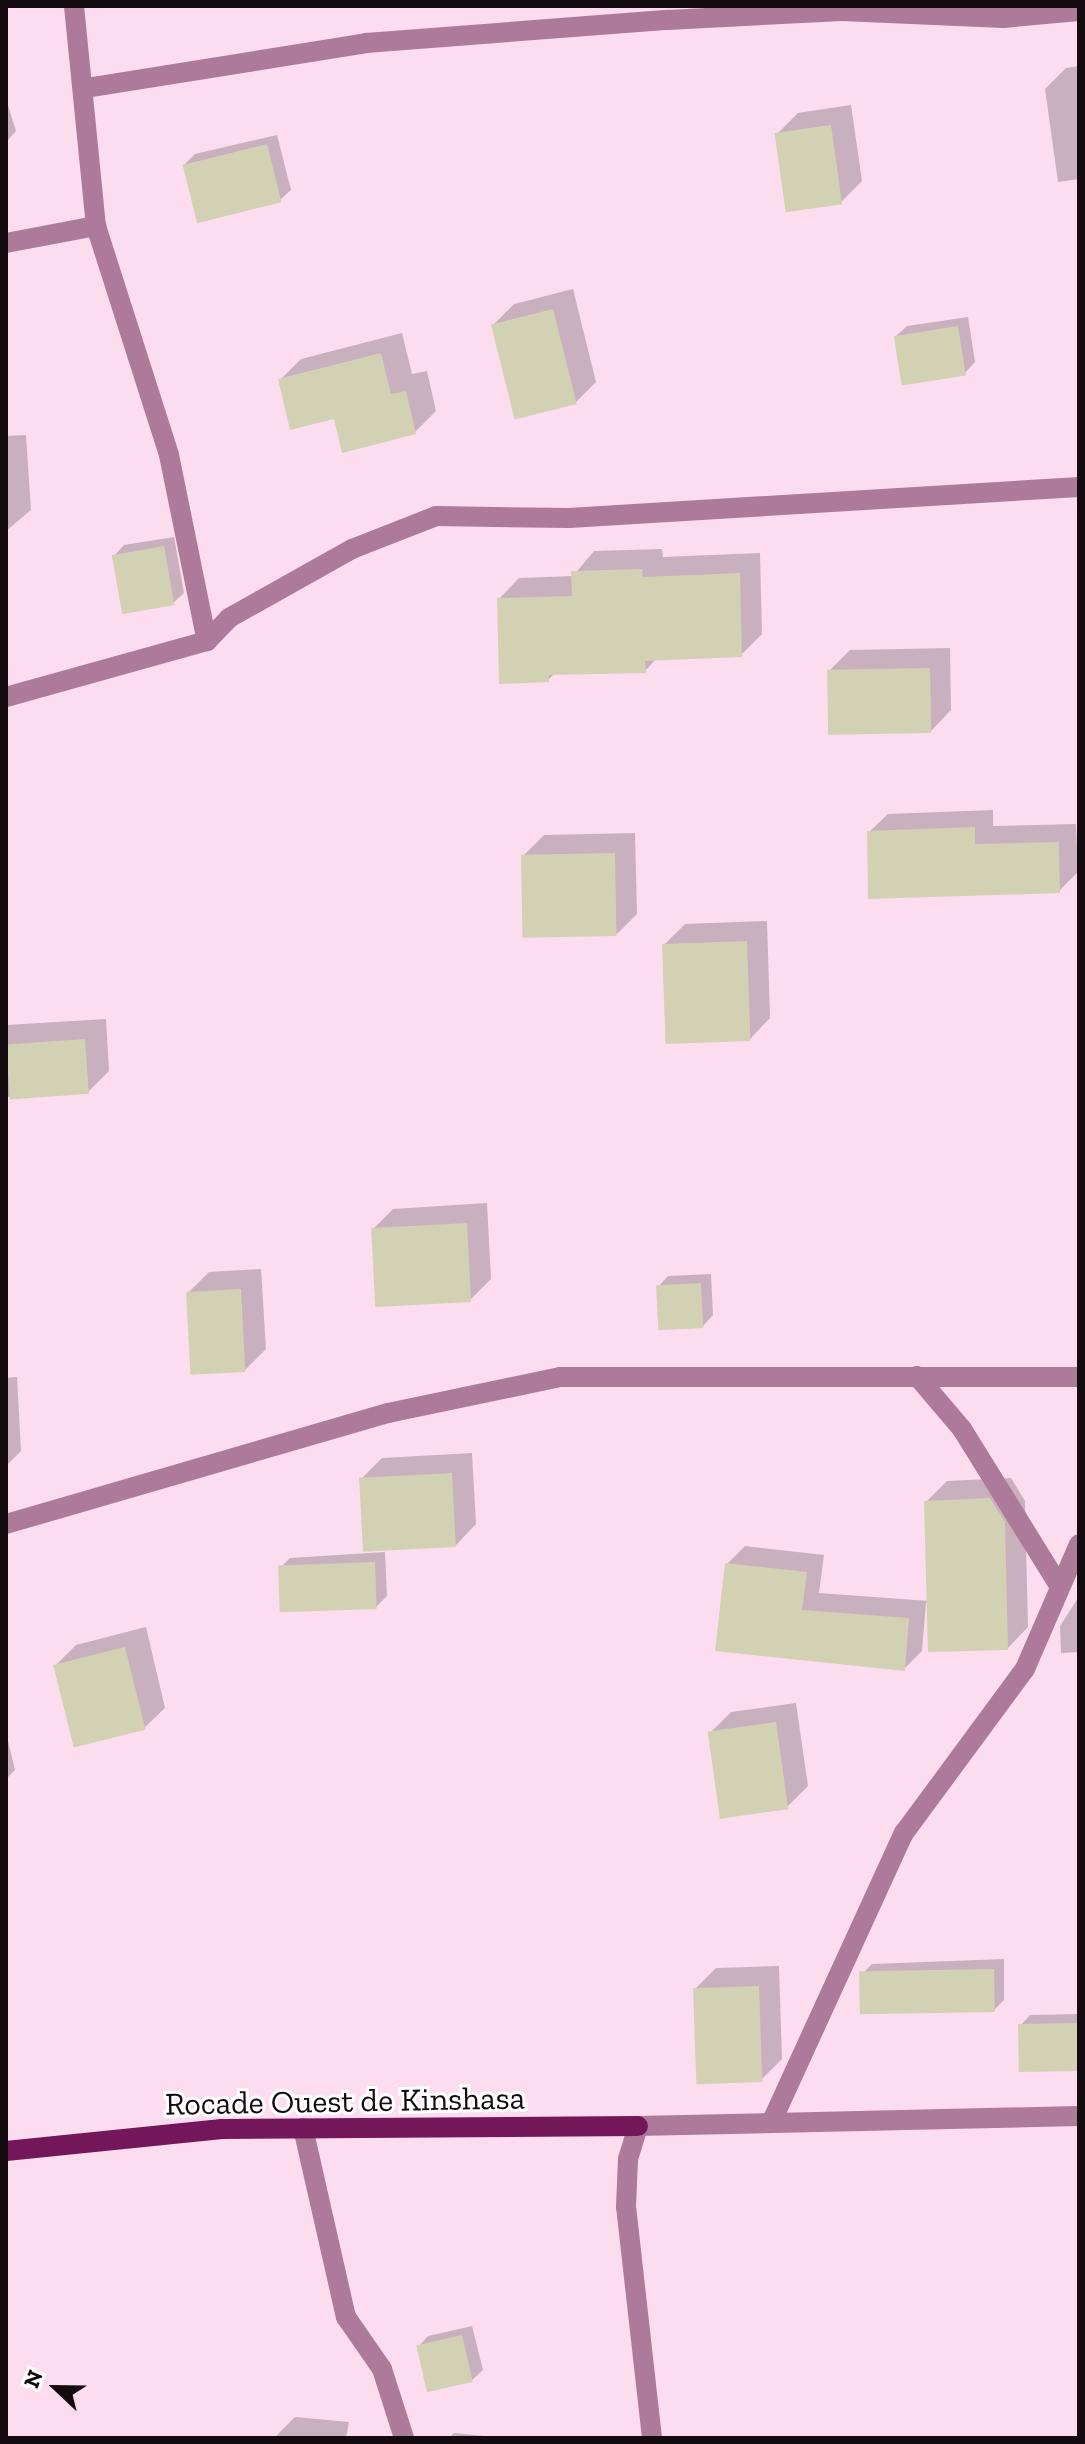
<!DOCTYPE html>
<style>
body{margin:0}
#map{position:relative;width:1085px;height:2444px;overflow:hidden;background:#fbddef;font-family:"Zilla Slab",serif}
div>[style]{position:absolute}
.shadow>*{inset:0;background:#0003}
.building>*{inset:0;background:#d2d1b4;transform-origin:0 0}
.minor>*{height:20px;margin:-10px;padding:0 10px;transform-origin:10px;border-radius:10px;background:#ae7a9a}
.major>*{height:20px;margin:-10px;padding:0 10px;transform-origin:10px;border-radius:10px;background:#74165a}
span{translate:-50% -50%;white-space:nowrap;text-align:center;line-height:1.15;-webkit-text-stroke:6px #fff;paint-order:stroke}
.street-label{font-size:32px;color:#140b11}
.frame{position:absolute;inset:0;border:8px solid #140b11;pointer-events:none}
.north{position:absolute;left:16px;top:2348px;width:80px;height:80px;-webkit-text-stroke:6px #fff;paint-order:stroke;rotate:292deg;font-size:22px;font-weight:700;line-height:32px;text-align:center;color:#140b11}
.north::after{content:'';display:block;margin:auto;width:28px;height:36px;background:#140b11;clip-path:polygon(50% 0,100% 100%,50% 72%,0 100%)}
</style>
<div id="map">
<div class="shadow">
<i style="clip-path:polygon(1079px 66px,1079px 179px,1058px 182px,1045px 89px,1066px 68px)"></i>
<i style="clip-path:polygon(6px 99px,16px 131px,6px 142px)"></i>
<i style="clip-path:polygon(851px 105px,862px 181px,841px 202px,777px 134px,798px 113px)"></i>
<i style="clip-path:polygon(277px 135px,291px 190px,280px 200px,184px 165px,195px 154px)"></i>
<i style="clip-path:polygon(573px 289px,596px 382px,575px 403px,493px 325px,514px 304px)"></i>
<i style="clip-path:polygon(968px 317px,975px 362px,965px 373px,896px 336px,907px 326px)"></i>
<i style="clip-path:polygon(402px 333px,412px 374px,427px 371px,436px 411px,415px 432px,335px 417px,280px 380px,301px 359px)"></i>
<i style="clip-path:polygon(26px 435px,31px 510px,6px 531px,6px 436px)"></i>
<i style="clip-path:polygon(174px 537px,184px 593px,173px 603px,114px 556px,124px 545px)"></i>
<i style="clip-path:polygon(662px 549px,663px 557px,760px 553px,762px 634px,741px 655px,657px 658px,645px 671px,555px 673px,548px 680px,499px 599px,519px 578px,573px 576px,594px 551px)"></i>
<i style="clip-path:polygon(950px 648px,951px 710px,931px 731px,829px 671px,850px 650px)"></i>
<i style="clip-path:polygon(993px 810px,993px 826px,1076px 824px,1078px 872px,1059px 891px,869px 832px,888px 814px)"></i>
<i style="clip-path:polygon(635px 833px,637px 914px,617px 934px,523px 856px,544px 835px)"></i>
<i style="clip-path:polygon(767px 921px,770px 1018px,750px 1039px,664px 945px,685px 924px)"></i>
<i style="clip-path:polygon(106px 1019px,109px 1071px,88px 1092px,6px 1097px,6px 1025px)"></i>
<i style="clip-path:polygon(487px 1203px,491px 1279px,470px 1300px,373px 1229px,393px 1209px)"></i>
<i style="clip-path:polygon(261px 1269px,266px 1349px,245px 1370px,188px 1293px,209px 1272px)"></i>
<i style="clip-path:polygon(711px 1274px,713px 1315px,703px 1326px,658px 1287px,668px 1276px)"></i>
<i style="clip-path:polygon(17px 1377px,21px 1451px,6px 1466px,6px 1378px)"></i>
<i style="clip-path:polygon(472px 1453px,476px 1524px,456px 1545px,361px 1479px,382px 1458px)"></i>
<i style="clip-path:polygon(1011px 1478px,1025px 1501px,1028px 1627px,1008px 1648px,926px 1603px,922px 1651px,904px 1669px,717px 1649px,727px 1564px,745px 1546px,824px 1555px,819px 1593px,929px 1601px,926px 1502px,947px 1481px)"></i>
<i style="clip-path:polygon(385px 1552px,387px 1596px,376px 1607px,280px 1568px,290px 1558px)"></i>
<i style="clip-path:polygon(1078px 1598px,1079px 1652px,1061px 1653px,1060px 1626px)"></i>
<i style="clip-path:polygon(146px 1627px,165px 1708px,144px 1728px,55px 1666px,76px 1645px)"></i>
<i style="clip-path:polygon(796px 1703px,808px 1786px,787px 1807px,710px 1733px,731px 1712px)"></i>
<i style="clip-path:polygon(6px 1732px,15px 1770px,6px 1779px)"></i>
<i style="clip-path:polygon(1004px 1959px,1004px 2000px,994px 2010px,861px 1975px,872px 1964px)"></i>
<i style="clip-path:polygon(779px 1966px,782px 2059px,761px 2080px,695px 1989px,716px 1968px)"></i>
<i style="clip-path:polygon(1079px 2014px,1078px 2069px,1020px 2026px,1030px 2015px)"></i>
<i style="clip-path:polygon(472px 2326px,483px 2370px,472px 2380px,418px 2347px,428px 2336px)"></i>
<i style="clip-path:polygon(295px 2417px,349px 2422px,346px 2438px,274px 2438px)"></i>
<i style="clip-path:polygon(454px 2433px,505px 2438px,449px 2438px)"></i>
</div>
<div class="building">
<i style="left:831px;top:125px;width:80px;height:57px;rotate:82deg"></i>
<i style="left:267px;top:144px;width:60px;height:87px;rotate:76deg"></i>
<i style="left:553px;top:309px;width:98px;height:64px;rotate:76deg"></i>
<i style="left:958px;top:326px;width:50px;height:65px;rotate:81deg"></i>
<i style="clip-path:polygon(381px 353px,391px 394px,406px 391px,416px 434px,342px 453px,334px 419px,290px 430px,278px 379px)"></i>
<i style="left:164px;top:546px;width:60px;height:53px;rotate:80deg"></i>
<i style="clip-path:polygon(642px 569px,643px 577px,740px 573px,742px 657px,645px 661px,646px 673px,549px 675px,549px 682px,499px 684px,497px 598px,572px 596px,571px 571px)"></i>
<i style="left:930px;top:668px;width:65px;height:103px;rotate:89deg"></i>
<i style="clip-path:polygon(975px 827px,975px 844px,1059px 842px,1060px 893px,868px 899px,867px 831px)"></i>
<i style="left:615px;top:853px;width:83px;height:94px;rotate:89deg"></i>
<i style="left:747px;top:941px;width:100px;height:85px;rotate:88deg"></i>
<i style="left:85px;top:1039px;width:55px;height:79px;rotate:86deg"></i>
<i style="left:467px;top:1223px;width:79px;height:96px;rotate:87deg"></i>
<i style="left:701px;top:1283px;width:45px;height:45px;rotate:87deg"></i>
<i style="left:241px;top:1289px;width:83px;height:55px;rotate:87deg"></i>
<i style="left:452px;top:1473px;width:74px;height:93px;rotate:87deg"></i>
<i style="clip-path:polygon(990px 1498px,1005px 1522px,1008px 1650px,928px 1652px,924px 1501px)"></i>
<i style="left:375px;top:1562px;width:47px;height:97px;rotate:88deg"></i>
<i style="clip-path:polygon(725px 1563px,807px 1572px,802px 1610px,909px 1618px,905px 1671px,715px 1651px)"></i>
<i style="left:125px;top:1647px;width:85px;height:74px;rotate:76deg"></i>
<i style="left:776px;top:1722px;width:88px;height:69px;rotate:82deg"></i>
<i style="left:994px;top:1969px;width:43px;height:135px;rotate:89deg"></i>
<i style="left:759px;top:1986px;width:96px;height:66px;rotate:88deg"></i>
<i style="left:1078px;top:2023px;width:48px;height:60px;rotate:89deg"></i>
<i style="left:462px;top:2335px;width:48px;height:47px;rotate:77deg"></i>
</div>
<div class="minor">
<i style="left:74px;top:6px;width:221px;rotate:84.3deg"></i>
<i style="left:86px;top:88px;width:284px;rotate:-9.1deg"></i>
<i style="left:366px;top:43px;width:303px;rotate:-4.4deg"></i>
<i style="left:668px;top:20px;width:174px;rotate:-3deg"></i>
<i style="left:842px;top:11px;width:161px;rotate:2.5deg"></i>
<i style="left:1003px;top:18px;width:76px;rotate:-5.3deg"></i>
<i style="left:6px;top:243px;width:92px;rotate:-10.7deg"></i>
<i style="left:96px;top:226px;width:240px;rotate:72.3deg"></i>
<i style="left:169px;top:455px;width:190px;rotate:78.5deg"></i>
<i style="left:6px;top:697px;width:209px;rotate:-15.6deg"></i>
<i style="left:207px;top:641px;width:32px;rotate:-46deg"></i>
<i style="left:229px;top:618px;width:141px;rotate:-29.3deg"></i>
<i style="left:352px;top:549px;width:90px;rotate:-21.4deg"></i>
<i style="left:436px;top:516px;width:133px;rotate:0.9deg"></i>
<i style="left:569px;top:518px;width:511px;rotate:-3.48deg"></i>
<i style="left:917px;top:1376px;width:70px;rotate:49.7deg"></i>
<i style="left:962px;top:1429px;width:182px;rotate:58.2deg"></i>
<i style="left:6px;top:1524px;width:398px;rotate:-16.2deg"></i>
<i style="left:388px;top:1413px;width:176px;rotate:-11.8deg"></i>
<i style="left:560px;top:1377px;width:519px"></i>
<i style="left:771px;top:2123px;width:319px;rotate:-65.4deg"></i>
<i style="left:904px;top:1833px;width:204px;rotate:-53.6deg"></i>
<i style="left:1025px;top:1669px;width:136px;rotate:-66.6deg"></i>
<i style="left:303px;top:2128px;width:194px;rotate:77.2deg"></i>
<i style="left:346px;top:2317px;width:63px;rotate:55.3deg"></i>
<i style="left:382px;top:2369px;width:72px;rotate:72.3deg"></i>
<i style="left:652px;top:2438px;width:232px;rotate:-96.4deg"></i>
<i style="left:626px;top:2207px;width:48px;rotate:-87.6deg"></i>
<i style="left:628px;top:2159px;width:34px;rotate:-73deg"></i>
<i style="left:638px;top:2126px;width:441px;rotate:-1.3deg"></i>
</div>
<div class="major">
<i style="left:6px;top:2151px;width:217px;rotate:-5.8deg"></i>
<i style="left:222px;top:2129px;width:416px;rotate:-0.4deg"></i>
</div>
<div class="street-label">
<span style="left:345px;top:2101px;rotate:-1deg">Rocade Ouest de Kinshasa</span>
</div>
<div class="frame"></div>
<div class="north">N</div>
</div>
